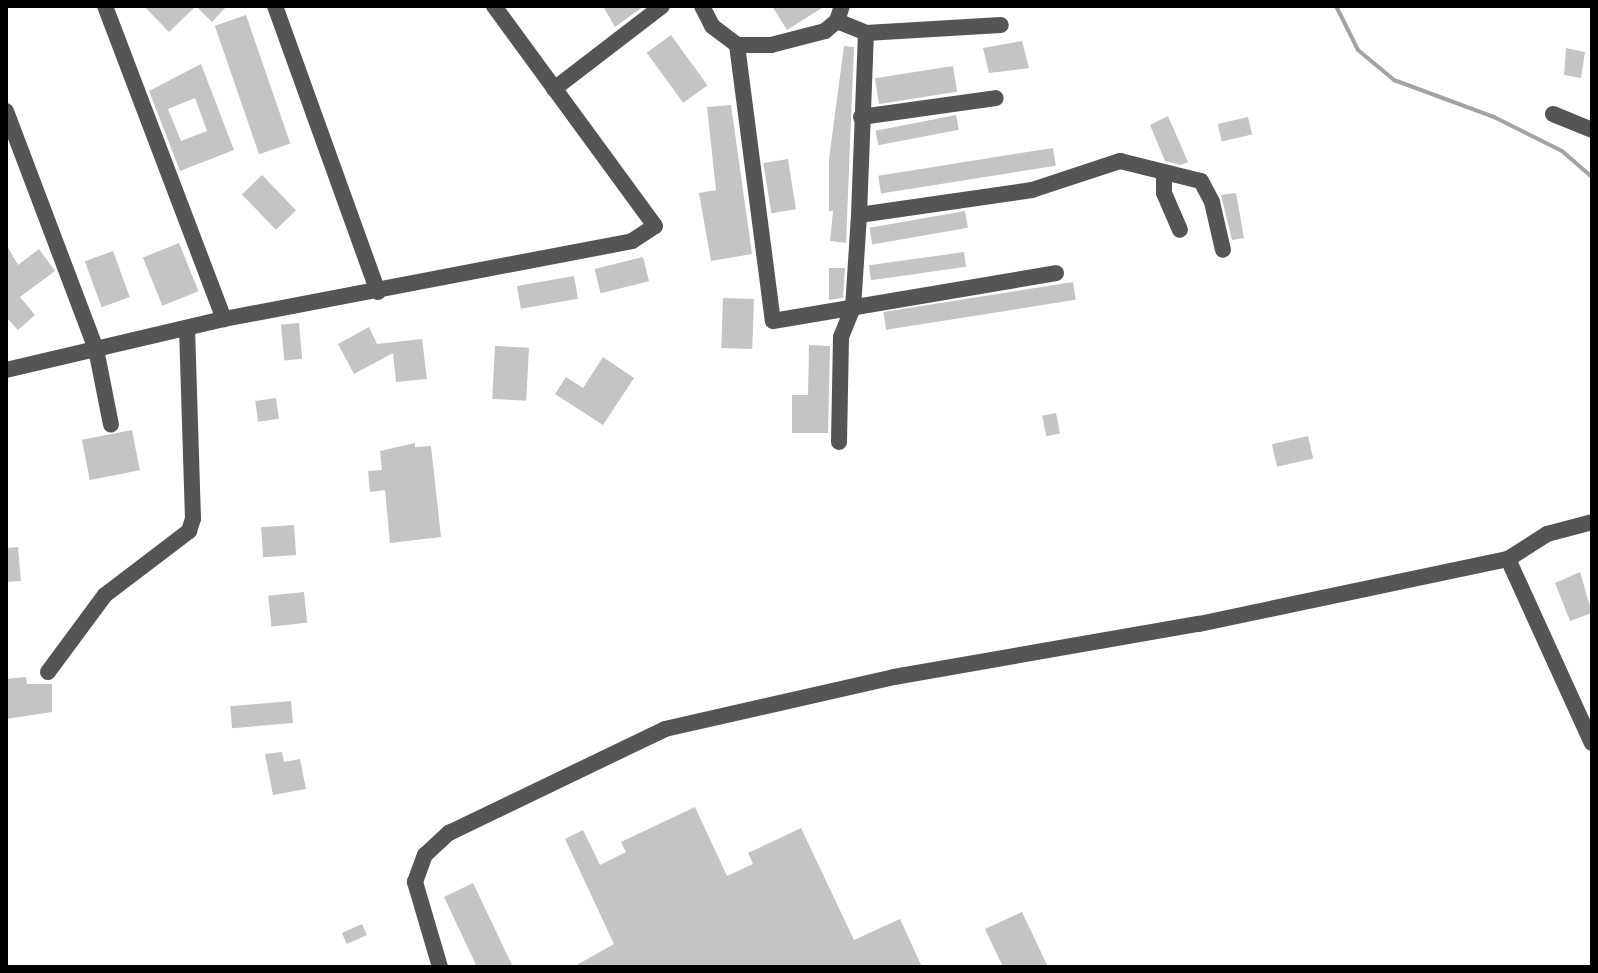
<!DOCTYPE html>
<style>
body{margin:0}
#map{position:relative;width:1598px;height:973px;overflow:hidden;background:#fff;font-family:Manrope,sans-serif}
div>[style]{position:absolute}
.stream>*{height:4px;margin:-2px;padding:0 2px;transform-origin:2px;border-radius:2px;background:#a3a3a3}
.building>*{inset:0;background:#c4c4c4;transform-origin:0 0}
.street>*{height:16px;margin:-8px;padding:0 8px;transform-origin:8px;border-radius:8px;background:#555}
span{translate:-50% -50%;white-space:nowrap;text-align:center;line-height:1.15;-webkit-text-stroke:7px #fff;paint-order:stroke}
.frame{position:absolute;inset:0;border:8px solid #000;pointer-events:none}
</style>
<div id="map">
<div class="stream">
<i style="left:1336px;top:6px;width:49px;rotate:63.4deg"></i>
<i style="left:1358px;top:50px;width:47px;rotate:39.8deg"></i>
<i style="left:1394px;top:80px;width:107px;rotate:20.3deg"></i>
<i style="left:1494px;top:117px;width:76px;rotate:26.6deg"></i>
<i style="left:1562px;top:151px;width:40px;rotate:41deg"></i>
</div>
<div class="building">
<i style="clip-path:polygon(144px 6px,196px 6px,169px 32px)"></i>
<i style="clip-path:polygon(196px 6px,227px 6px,212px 22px)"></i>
<i style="clip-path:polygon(603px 6px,644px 6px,615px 27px)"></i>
<i style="clip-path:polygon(772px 6px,825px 6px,787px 30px)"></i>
<i style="left:246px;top:15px;width:136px;height:33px;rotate:71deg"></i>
<i style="left:671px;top:35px;width:62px;height:30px;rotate:54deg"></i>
<i style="clip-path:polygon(1022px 41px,1029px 68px,989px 73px,983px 48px)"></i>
<i style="clip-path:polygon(844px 46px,854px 47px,846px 243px,830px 241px,833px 211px,829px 211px,829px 159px)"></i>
<i style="clip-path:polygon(1566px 48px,1585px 52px,1581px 78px,1564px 75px)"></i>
<i style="clip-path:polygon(evenodd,201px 64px,234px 150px,180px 171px,149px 91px,201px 64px,195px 98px,207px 131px,181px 141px,168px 109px,195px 98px)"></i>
<i style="left:953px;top:66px;width:26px;height:79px;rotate:81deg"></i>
<i style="clip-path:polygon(731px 105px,752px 254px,711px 261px,699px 193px,716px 190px,707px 107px)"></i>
<i style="left:956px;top:115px;width:15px;height:82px;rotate:79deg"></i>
<i style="clip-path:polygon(1168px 116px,1188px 162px,1181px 165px,1165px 161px,1150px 125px)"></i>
<i style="left:1248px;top:117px;width:18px;height:31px;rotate:77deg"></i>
<i style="left:1053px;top:148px;width:18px;height:177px;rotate:81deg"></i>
<i style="left:788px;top:159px;width:51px;height:25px;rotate:81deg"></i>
<i style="left:262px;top:175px;width:49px;height:28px;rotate:46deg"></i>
<i style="clip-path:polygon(1236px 193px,1244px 238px,1232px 240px,1221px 195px)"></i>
<i style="left:965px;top:211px;width:17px;height:97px;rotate:80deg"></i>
<i style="left:179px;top:243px;width:52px;height:39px;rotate:68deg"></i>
<i style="clip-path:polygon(6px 244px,18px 265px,39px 249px,55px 271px,20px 297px,35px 315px,18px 330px,6px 317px)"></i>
<i style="left:113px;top:251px;width:49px;height:30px;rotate:70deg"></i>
<i style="left:964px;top:252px;width:15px;height:96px;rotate:82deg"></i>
<i style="left:643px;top:257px;width:25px;height:50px;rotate:76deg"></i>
<i style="clip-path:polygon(829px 268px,845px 268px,843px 298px,829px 300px)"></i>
<i style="left:574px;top:276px;width:23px;height:58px;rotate:80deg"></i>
<i style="left:1073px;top:282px;width:18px;height:192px;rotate:81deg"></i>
<i style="left:723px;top:298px;width:31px;height:50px;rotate:2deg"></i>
<i style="left:299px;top:323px;width:36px;height:18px;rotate:85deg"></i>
<i style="clip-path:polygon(369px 327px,377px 344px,422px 339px,427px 379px,396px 382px,393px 353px,354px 374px,338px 344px)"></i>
<i style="clip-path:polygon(809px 345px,830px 346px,828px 433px,792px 433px,792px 395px,808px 395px)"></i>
<i style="left:495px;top:346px;width:34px;height:53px;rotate:3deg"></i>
<i style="clip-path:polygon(603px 357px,634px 378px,603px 425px,555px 394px,566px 377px,583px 388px)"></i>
<i style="left:276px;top:398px;width:21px;height:21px;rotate:82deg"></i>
<i style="left:1056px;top:413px;width:21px;height:14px;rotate:79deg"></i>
<i style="left:132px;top:430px;width:41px;height:51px;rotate:79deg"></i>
<i style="left:1308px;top:436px;width:23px;height:37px;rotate:77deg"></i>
<i style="clip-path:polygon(415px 443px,415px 447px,431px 446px,441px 537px,390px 543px,385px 490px,370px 492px,368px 471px,382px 470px,380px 451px)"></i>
<i style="left:294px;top:525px;width:30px;height:33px;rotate:86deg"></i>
<i style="clip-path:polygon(18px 547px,21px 581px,6px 582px,6px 548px)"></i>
<i style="clip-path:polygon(1580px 572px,1592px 613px,1570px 621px,1555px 583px)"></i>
<i style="left:304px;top:592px;width:31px;height:36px;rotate:84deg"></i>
<i style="clip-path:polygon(26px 677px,27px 684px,52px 684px,52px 712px,6px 719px,6px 679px)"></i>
<i style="left:291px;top:701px;width:22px;height:61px;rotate:85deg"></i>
<i style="clip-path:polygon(282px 752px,284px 762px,300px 759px,306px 789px,273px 795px,265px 754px)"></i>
<i style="clip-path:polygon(695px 807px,727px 876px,753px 864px,748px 853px,801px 828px,854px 940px,900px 919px,922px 967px,573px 967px,614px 944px,565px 839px,583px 830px,600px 865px,626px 852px,621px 842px)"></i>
<i style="clip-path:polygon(473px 883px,513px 967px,477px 967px,444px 897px)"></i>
<i style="clip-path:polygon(1022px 912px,1048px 967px,1003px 967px,985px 929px)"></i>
<i style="left:362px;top:924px;width:12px;height:22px;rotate:66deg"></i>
</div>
<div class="street">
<i style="left:105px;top:6px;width:335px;rotate:69.2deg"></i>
<i style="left:275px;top:6px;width:304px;rotate:70.2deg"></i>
<i style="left:702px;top:6px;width:22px;rotate:63deg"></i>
<i style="left:712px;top:26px;width:31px;rotate:37deg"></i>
<i style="left:737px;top:45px;width:34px"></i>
<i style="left:771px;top:45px;width:56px;rotate:-14.5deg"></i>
<i style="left:825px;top:31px;width:16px;rotate:-40deg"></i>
<i style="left:837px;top:21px;width:16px;rotate:-72deg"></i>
<i style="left:837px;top:21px;width:31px;rotate:22deg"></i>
<i style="left:866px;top:33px;width:135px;rotate:-3.4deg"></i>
<i style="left:737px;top:45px;width:278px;rotate:82.6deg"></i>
<i style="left:773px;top:321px;width:287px;rotate:-9.6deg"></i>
<i style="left:554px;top:89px;width:136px;rotate:-37.5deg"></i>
<i style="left:6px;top:111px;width:254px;rotate:69.3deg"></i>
<i style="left:96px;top:349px;width:77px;rotate:78.8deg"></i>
<i style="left:1553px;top:114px;width:42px;rotate:22.3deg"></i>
<i style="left:861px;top:117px;width:136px;rotate:-8deg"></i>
<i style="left:1164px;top:176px;width:17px;rotate:90deg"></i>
<i style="left:1164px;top:193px;width:40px;rotate:66.6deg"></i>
<i style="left:859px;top:215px;width:175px;rotate:-8.2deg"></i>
<i style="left:1032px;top:190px;width:93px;rotate:-18.2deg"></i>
<i style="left:1120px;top:161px;width:83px;rotate:13.9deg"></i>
<i style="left:1201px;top:181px;width:24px;rotate:62deg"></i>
<i style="left:1212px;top:202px;width:49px;rotate:77.1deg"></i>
<i style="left:6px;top:370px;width:224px;rotate:-13.2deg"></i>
<i style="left:224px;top:319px;width:415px;rotate:-10.8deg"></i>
<i style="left:632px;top:241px;width:27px;rotate:-33deg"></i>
<i style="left:655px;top:226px;width:273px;rotate:-126.2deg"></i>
<i style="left:839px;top:442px;width:105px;rotate:-88.9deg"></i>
<i style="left:841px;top:337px;width:31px;rotate:-68deg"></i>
<i style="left:853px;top:308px;width:93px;rotate:-86.3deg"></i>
<i style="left:859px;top:215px;width:182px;rotate:-87.8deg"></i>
<i style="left:1508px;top:559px;width:46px;rotate:-32.7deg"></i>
<i style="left:1547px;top:534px;width:47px;rotate:-14.9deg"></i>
<i style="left:48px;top:672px;width:96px;rotate:-53.5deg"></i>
<i style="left:105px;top:595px;width:106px;rotate:-37.3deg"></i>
<i style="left:189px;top:531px;width:13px;rotate:-72deg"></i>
<i style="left:193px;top:519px;width:189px;rotate:-91.8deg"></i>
<i style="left:440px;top:967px;width:89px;rotate:-106.4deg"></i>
<i style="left:415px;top:882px;width:29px;rotate:-70deg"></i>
<i style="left:425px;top:855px;width:33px;rotate:-43deg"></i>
<i style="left:449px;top:833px;width:240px;rotate:-25.7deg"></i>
<i style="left:665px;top:729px;width:235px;rotate:-12.8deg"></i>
<i style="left:894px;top:677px;width:310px;rotate:-9.9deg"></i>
<i style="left:1199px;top:624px;width:316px;rotate:-11.9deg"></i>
<i style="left:1508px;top:559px;width:202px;rotate:65.5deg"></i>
</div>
<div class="frame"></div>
</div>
